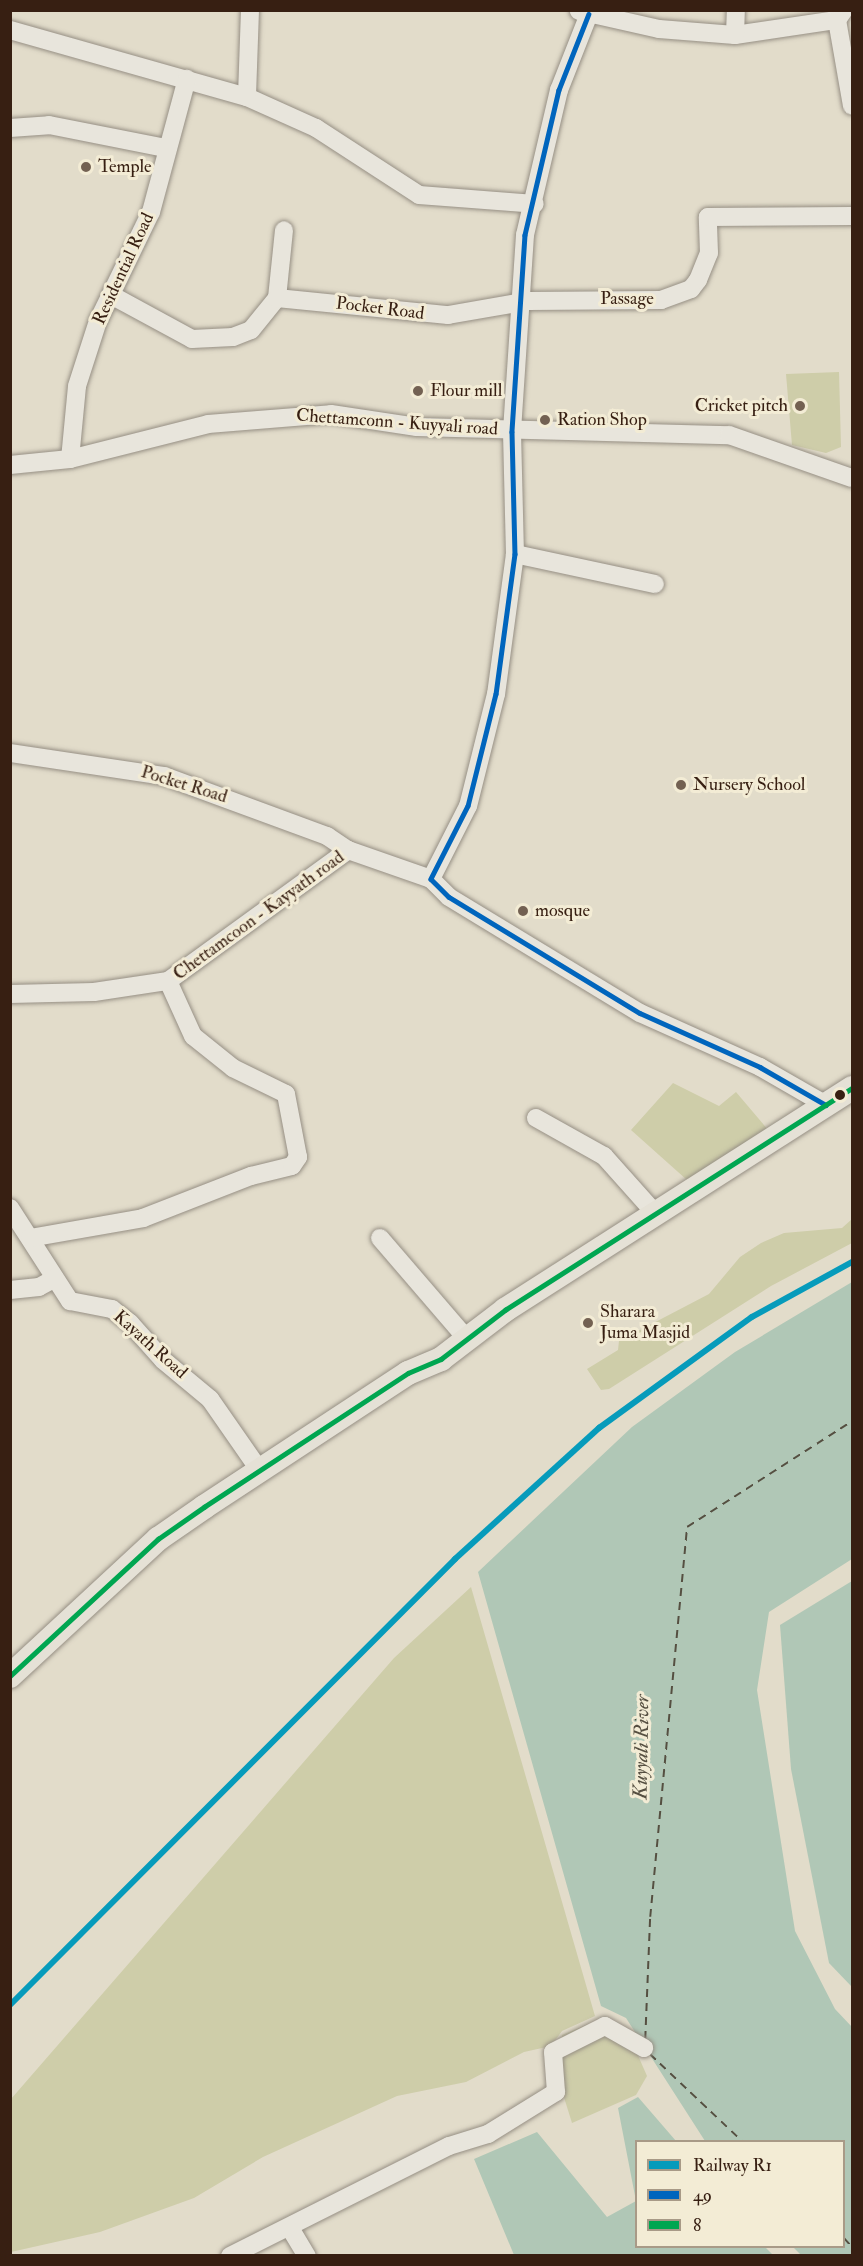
<!DOCTYPE html>
<style>
body{margin:0}
#map{position:relative;width:863px;height:2266px;overflow:hidden;background:#e2dcca;font-family:"IM FELL Double Pica",serif}
div>[style]{position:absolute}
.green>*{inset:0;background:#cecda9}
.water>*{inset:0;background:#b0c7b6}
.ferry>*{height:1.5px;margin-top:-0.75px;transform-origin:0;background:repeating-linear-gradient(90deg,#554f41 0 8px,transparent 0 14px)}
.roads{filter:drop-shadow(0 0 2px #968f84) drop-shadow(0 0 2px #968f84)}
.minor>*{height:18px;margin:-9px;padding:0 9px;transform-origin:9px;border-radius:9px;background:#e8e5dc}
.major>*{height:24px;margin:-12px;padding:0 12px;transform-origin:12px;border-radius:12px;background:#e5e1d6}
.bus-1>*{height:4.5px;margin:-2.25px;padding:0 2.25px;transform-origin:2.25px;border-radius:2.25px;background:#0065bd}
.bus-2>*{height:4.5px;margin:-2.25px;padding:0 2.25px;transform-origin:2.25px;border-radius:2.25px;background:#00a651}
.rail-1>*{height:6px;margin:-3px;padding:0 3px;transform-origin:3px;border-radius:3px;background:#069bbb}
.dots>*{width:16px;height:16px;translate:-50% -50%;box-sizing:border-box;border:3px solid #f3ecd5;border-radius:50%}
span{translate:-50% -50%;white-space:nowrap;text-align:center;line-height:1.15;-webkit-text-stroke:6px #f3ecd5;paint-order:stroke}
.poi-label{font-size:18px;color:#371f12}
.left{translate:0 -50%;text-align:left}
.right{translate:-100% -50%;text-align:right}
.street-label{font-size:18px;color:#371f12}
.water-label{font-size:20px;color:#554f41;font-style:italic}
.frame{position:absolute;inset:0;border:12px solid #371f12;pointer-events:none}
.legend{position:absolute;left:635px;top:2140px;width:210px;height:108px;box-sizing:border-box;background:#f3ecd5;border:2px solid #a89a87;margin:0;padding:8px 10px;list-style:none;font-size:18px;color:#371f12}
.legend li{display:flex;align-items:center;gap:12px;height:30px}
.legend b{width:30px;border:2px solid #a89a87}
</style>
<div id="map">
<div class="green">
<i style="clip-path:polygon(839px 372px,841px 447px,826px 453px,792px 445px,786px 374px)"></i>
<i style="clip-path:polygon(673px 1083px,719px 1106px,736px 1092px,769px 1131px,687px 1180px,631px 1130px)"></i>
<i style="clip-path:polygon(852px 1219px,852px 1243px,771px 1286px,609px 1389px,601px 1390px,587px 1369px,618px 1350px,619px 1341px,709px 1294px,740px 1257px,761px 1243px,784px 1233px,842px 1228px)"></i>
<i style="clip-path:polygon(471px 1587px,595px 2016px,562px 2031px,551px 2046px,524px 2052px,466px 2082px,397px 2096px,263px 2157px,194px 2198px,100px 2232px,11px 2252px,11px 2099px,394px 1658px)"></i>
<i style="clip-path:polygon(605px 2017px,626px 2028px,647px 2076px,636px 2095px,572px 2123px,558px 2078px,562px 2035px)"></i>
</div>
<div class="water">
<i style="clip-path:polygon(852px 1282px,852px 1559px,769px 1612px,757px 1690px,795px 1931px,835px 2009px,852px 2027px,852px 2255px,801px 2255px,793px 2247px,844px 2246px,844px 2142px,705px 2141px,626px 2018px,601px 2006px,478px 1572px,632px 1427px,735px 1352px)"></i>
<i style="clip-path:polygon(852px 1581px,852px 1987px,829px 1963px,791px 1769px,780px 1625px)"></i>
<i style="clip-path:polygon(638px 2097px,676px 2141px,636px 2142px,636px 2246px,765px 2247px,773px 2255px,514px 2255px,474px 2159px,537px 2132px,607px 2217px,636px 2201px,618px 2108px)"></i>
</div>
<div class="ferry">
<i style="left:645px;top:2039px;width:122px;rotate:-87.7deg"></i>
<i style="left:650px;top:1917px;width:392px;rotate:-84.6deg"></i>
<i style="left:687px;top:1527px;width:196px;rotate:-32.7deg"></i>
<i style="left:650px;top:2054px;width:128px;rotate:43.4deg"></i>
<i style="left:844px;top:2238px;width:12px;rotate:48deg"></i>
</div>
<div class="roads">
<div class="minor">
<i style="left:250px;top:10px;width:87px;rotate:92deg"></i>
<i style="left:247px;top:97px;width:76px;rotate:24.2deg"></i>
<i style="left:316px;top:128px;width:123px;rotate:33deg"></i>
<i style="left:419px;top:195px;width:116px;rotate:4.4deg"></i>
<i style="left:579px;top:11px;width:82px;rotate:12.7deg"></i>
<i style="left:659px;top:29px;width:76px;rotate:4.5deg"></i>
<i style="left:735px;top:35px;width:103px;rotate:-8.4deg"></i>
<i style="left:837px;top:20px;width:12px;rotate:-55deg"></i>
<i style="left:589px;top:14px;width:82px;rotate:111.5deg"></i>
<i style="left:559px;top:90px;width:149px;rotate:103.2deg"></i>
<i style="left:525px;top:235px;width:197px;rotate:93.8deg"></i>
<i style="left:512px;top:432px;width:122px;rotate:88.6deg"></i>
<i style="left:515px;top:554px;width:141px;rotate:97.7deg"></i>
<i style="left:496px;top:694px;width:115px;rotate:104deg"></i>
<i style="left:468px;top:806px;width:82px;rotate:116.9deg"></i>
<i style="left:431px;top:879px;width:25px;rotate:45deg"></i>
<i style="left:449px;top:897px;width:223px;rotate:31.3deg"></i>
<i style="left:640px;top:1013px;width:132px;rotate:24.2deg"></i>
<i style="left:760px;top:1067px;width:76px;rotate:29.9deg"></i>
<i style="left:837px;top:20px;width:87px;rotate:80.1deg"></i>
<i style="left:10px;top:30px;width:246px;rotate:15.8deg"></i>
<i style="left:735px;top:35px;width:25px;rotate:-88deg"></i>
<i style="left:10px;top:128px;width:39px;rotate:-4deg"></i>
<i style="left:49px;top:125px;width:118px;rotate:11.2deg"></i>
<i style="left:111px;top:295px;width:92px;rotate:28.5deg"></i>
<i style="left:192px;top:339px;width:41px;rotate:-2.8deg"></i>
<i style="left:233px;top:337px;width:19px;rotate:-21deg"></i>
<i style="left:251px;top:330px;width:41px;rotate:-50.9deg"></i>
<i style="left:277px;top:298px;width:68px;rotate:-84.1deg"></i>
<i style="left:277px;top:298px;width:172px;rotate:5.7deg"></i>
<i style="left:448px;top:315px;width:81px;rotate:-9.9deg"></i>
<i style="left:528px;top:301px;width:133px;rotate:-0.4deg"></i>
<i style="left:661px;top:300px;width:32px;rotate:-20deg"></i>
<i style="left:691px;top:289px;width:11px;rotate:-52deg"></i>
<i style="left:698px;top:280px;width:29px;rotate:-68deg"></i>
<i style="left:709px;top:253px;width:36px;rotate:-92deg"></i>
<i style="left:708px;top:217px;width:144px;rotate:-0.4deg"></i>
<i style="left:70px;top:459px;width:73px;rotate:-84.5deg"></i>
<i style="left:77px;top:386px;width:68px;rotate:-72.1deg"></i>
<i style="left:98px;top:321px;width:121px;rotate:-64.1deg"></i>
<i style="left:151px;top:212px;width:138px;rotate:-74.9deg"></i>
<i style="left:10px;top:465px;width:60px;rotate:-5.7deg"></i>
<i style="left:70px;top:459px;width:142px;rotate:-14.2deg"></i>
<i style="left:208px;top:424px;width:123px;rotate:-4.6deg"></i>
<i style="left:331px;top:414px;width:87px;rotate:8.6deg"></i>
<i style="left:417px;top:427px;width:312px;rotate:1.5deg"></i>
<i style="left:729px;top:435px;width:130px;rotate:19.3deg"></i>
<i style="left:515px;top:554px;width:143px;rotate:12.1deg"></i>
<i style="left:10px;top:753px;width:156px;rotate:8.5deg"></i>
<i style="left:164px;top:776px;width:174px;rotate:20.2deg"></i>
<i style="left:327px;top:836px;width:25px;rotate:34deg"></i>
<i style="left:10px;top:994px;width:84px;rotate:-1.4deg"></i>
<i style="left:94px;top:992px;width:75px;rotate:-8.5deg"></i>
<i style="left:168px;top:981px;width:223px;rotate:-36deg"></i>
<i style="left:348px;top:850px;width:88px;rotate:19.3deg"></i>
<i style="left:536px;top:1118px;width:78px;rotate:29.2deg"></i>
<i style="left:604px;top:1156px;width:76px;rotate:48.2deg"></i>
<i style="left:10px;top:1208px;width:111px;rotate:57.2deg"></i>
<i style="left:70px;top:1301px;width:43px;rotate:10.8deg"></i>
<i style="left:112px;top:1309px;width:23px;rotate:38deg"></i>
<i style="left:130px;top:1323px;width:50px;rotate:48.3deg"></i>
<i style="left:163px;top:1360px;width:61px;rotate:39.7deg"></i>
<i style="left:210px;top:1399px;width:88px;rotate:55.2deg"></i>
<i style="left:30px;top:1238px;width:115px;rotate:-10deg"></i>
<i style="left:143px;top:1218px;width:116px;rotate:-21.3deg"></i>
<i style="left:251px;top:1176px;width:42px;rotate:-13.7deg"></i>
<i style="left:292px;top:1166px;width:11px;rotate:-56deg"></i>
<i style="left:298px;top:1157px;width:64px;rotate:-100.8deg"></i>
<i style="left:286px;top:1094px;width:59px;rotate:-153.9deg"></i>
<i style="left:233px;top:1068px;width:51px;rotate:-141.3deg"></i>
<i style="left:193px;top:1036px;width:60px;rotate:-114.4deg"></i>
<i style="left:380px;top:1238px;width:133px;rotate:49.3deg"></i>
<i style="left:10px;top:1290px;width:29px;rotate:-6deg"></i>
<i style="left:39px;top:1287px;width:18px;rotate:-29deg"></i>
<i style="left:290px;top:2228px;width:33px;rotate:59deg"></i>
<i style="left:230px;top:2256px;width:245px;rotate:-26.7deg"></i>
<i style="left:449px;top:2146px;width:41px;rotate:-17.1deg"></i>
<i style="left:488px;top:2134px;width:80px;rotate:-31.7deg"></i>
<i style="left:556px;top:2092px;width:40px;rotate:-94.3deg"></i>
<i style="left:553px;top:2052px;width:58px;rotate:-26.6deg"></i>
<i style="left:605px;top:2026px;width:45px;rotate:29.4deg"></i>
</div>
<div class="major">
<i style="left:10px;top:1676px;width:202px;rotate:-42.8deg"></i>
<i style="left:158px;top:1539px;width:56px;rotate:-34.8deg"></i>
<i style="left:204px;top:1507px;width:244px;rotate:-33.3deg"></i>
<i style="left:408px;top:1373px;width:36px;rotate:-23deg"></i>
<i style="left:441px;top:1359px;width:81px;rotate:-37.4deg"></i>
<i style="left:505px;top:1310px;width:412px;rotate:-32.6deg"></i>
</div>
</div>
<div class="bus-1">
<i style="left:589px;top:14px;width:82px;rotate:111.5deg"></i>
<i style="left:559px;top:90px;width:149px;rotate:103.2deg"></i>
<i style="left:525px;top:235px;width:197px;rotate:93.8deg"></i>
<i style="left:512px;top:432px;width:122px;rotate:88.6deg"></i>
<i style="left:515px;top:554px;width:141px;rotate:97.7deg"></i>
<i style="left:496px;top:694px;width:115px;rotate:104deg"></i>
<i style="left:468px;top:806px;width:82px;rotate:116.9deg"></i>
<i style="left:431px;top:879px;width:25px;rotate:45deg"></i>
<i style="left:449px;top:897px;width:223px;rotate:31.3deg"></i>
<i style="left:640px;top:1013px;width:132px;rotate:24.2deg"></i>
<i style="left:760px;top:1067px;width:76px;rotate:29.9deg"></i>
</div>
<div class="bus-2">
<i style="left:10px;top:1676px;width:202px;rotate:-42.8deg"></i>
<i style="left:158px;top:1539px;width:56px;rotate:-34.8deg"></i>
<i style="left:204px;top:1507px;width:244px;rotate:-33.3deg"></i>
<i style="left:408px;top:1373px;width:36px;rotate:-23deg"></i>
<i style="left:441px;top:1359px;width:81px;rotate:-37.4deg"></i>
<i style="left:505px;top:1310px;width:412px;rotate:-32.6deg"></i>
</div>
<div class="rail-1">
<i style="left:10px;top:2005px;width:630px;rotate:-45.06deg"></i>
<i style="left:455px;top:1559px;width:195px;rotate:-42.3deg"></i>
<i style="left:599px;top:1428px;width:189px;rotate:-36deg"></i>
<i style="left:752px;top:1317px;width:114px;rotate:-28.8deg"></i>
</div>
<div class="dots">
<i style="left:86px;top:167px;background:#736152"></i>
<i style="left:418px;top:391px;background:#736152"></i>
<i style="left:800px;top:406px;background:#736152"></i>
<i style="left:545px;top:420px;background:#736152"></i>
<i style="left:681px;top:785px;background:#736152"></i>
<i style="left:523px;top:911px;background:#736152"></i>
<i style="left:840px;top:1095px;background:#371f12"></i>
<i style="left:588px;top:1323px;background:#736152"></i>
</div>
<div class="poi-label">
<span class="left" style="left:98px;top:167px">Temple</span>
<span class="left" style="left:430px;top:391px">Flour mill</span>
<span class="right" style="left:788px;top:406px">Cricket pitch</span>
<span class="left" style="left:557px;top:420px">Ration Shop</span>
<span class="left" style="left:693px;top:785px">Nursery School</span>
<span class="left" style="left:535px;top:911px">mosque</span>
<span class="left" style="left:600px;top:1323px">Sharara<br>Juma Masjid</span>
</div>
<div class="street-label">
<span style="left:124px;top:269px;rotate:-65deg">Residential Road</span>
<span style="left:627px;top:299px">Passage</span>
<span style="left:380px;top:309px;rotate:7deg">Pocket Road</span>
<span style="left:397px;top:423px;rotate:4deg">Chettamconn - Kuyyali road</span>
<span style="left:184px;top:785px;rotate:17deg">Pocket Road</span>
<span style="left:259px;top:916px;rotate:-36deg">Chettamcoon - Kayyath road</span>
<span style="left:150px;top:1345px;rotate:42deg">Kayath Road</span>
</div>
<div class="water-label">
<span style="left:641px;top:1747px;rotate:-89deg">Kuyyali River</span>
</div>
<div class="frame"></div>
<ul class="legend">
<li><b style="height:8px;background:#069bbb"></b>Railway R1</li>
<li><b style="height:8px;background:#0065bd"></b>49</li>
<li><b style="height:8px;background:#00a651"></b>8</li>
</ul>
</div>
